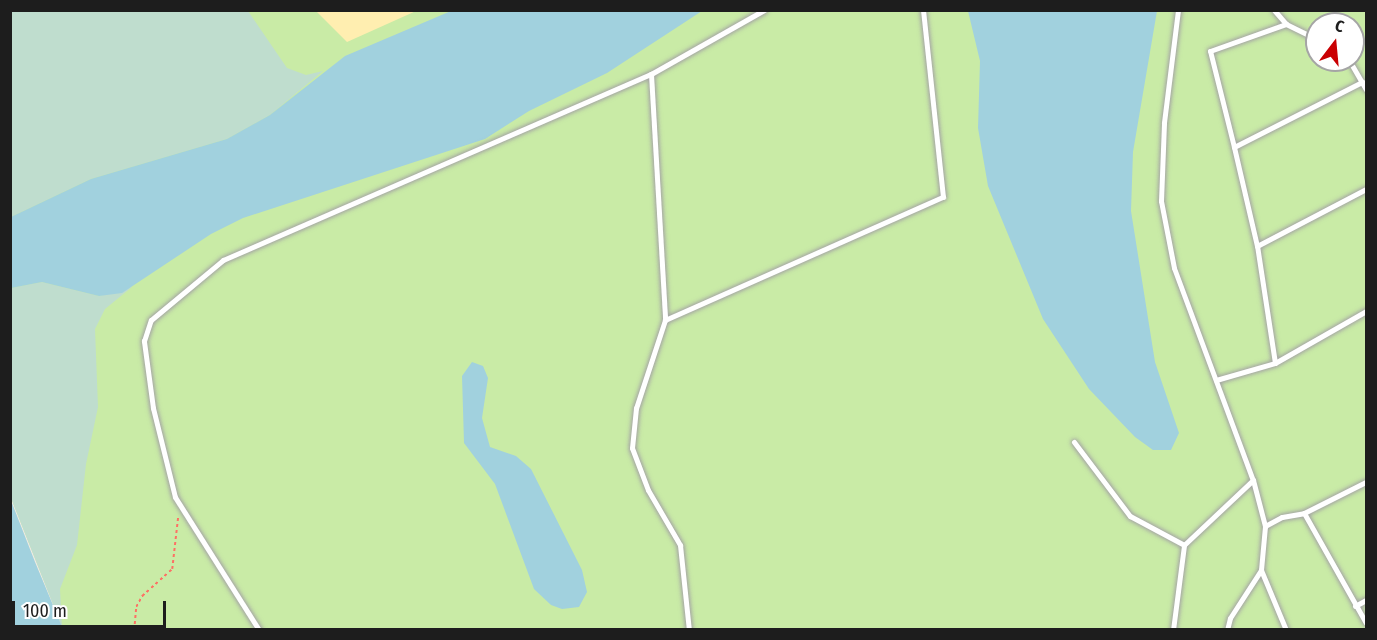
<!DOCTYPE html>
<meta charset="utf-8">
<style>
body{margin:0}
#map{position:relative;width:1377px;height:640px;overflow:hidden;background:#eeeae2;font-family:"Fira Sans Condensed",sans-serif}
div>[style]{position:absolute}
.grass>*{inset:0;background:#c9eba6}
.wetland>*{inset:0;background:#bfddce}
.sand>*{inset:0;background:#ffeeb0}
.water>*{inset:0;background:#a1d1de}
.path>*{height:1.5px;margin-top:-0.75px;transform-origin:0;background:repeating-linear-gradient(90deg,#fd7164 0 3px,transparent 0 6px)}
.roads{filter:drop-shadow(0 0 2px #a4a4a4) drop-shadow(0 0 2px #a4a4a4)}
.service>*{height:5px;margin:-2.5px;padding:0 2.5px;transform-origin:2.5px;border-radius:2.5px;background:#fff}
span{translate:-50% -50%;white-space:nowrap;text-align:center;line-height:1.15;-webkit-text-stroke:4.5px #fff;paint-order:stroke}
.frame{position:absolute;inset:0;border:12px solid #1d1d1d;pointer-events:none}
.north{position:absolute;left:1305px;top:12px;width:60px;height:60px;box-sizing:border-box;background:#fff;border:2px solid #a5a5a5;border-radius:50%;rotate:16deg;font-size:16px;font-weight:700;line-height:24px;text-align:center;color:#1d1d1d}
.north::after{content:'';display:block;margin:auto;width:21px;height:27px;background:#ca0003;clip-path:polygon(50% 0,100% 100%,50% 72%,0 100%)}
.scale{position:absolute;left:12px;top:601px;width:154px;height:27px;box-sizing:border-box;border:3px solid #1d1d1d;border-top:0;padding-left:8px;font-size:18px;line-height:21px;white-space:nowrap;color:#1d1d1d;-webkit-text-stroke:4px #fff;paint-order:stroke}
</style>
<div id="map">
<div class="grass">
<i style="clip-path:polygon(evenodd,11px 11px,1366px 11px,1366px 629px,63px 629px,11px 498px,11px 11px,1317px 24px,1353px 24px,1353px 60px,1317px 60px,1317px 24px)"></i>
</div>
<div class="wetland">
<i style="clip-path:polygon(11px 11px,248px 11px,287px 68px,306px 75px,323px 71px,270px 115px,227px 139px,91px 179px,11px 217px)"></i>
<i style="clip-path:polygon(42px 282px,99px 296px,132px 287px,105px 309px,95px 329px,98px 407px,86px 464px,77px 545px,60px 589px,62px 627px,11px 498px,11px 288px)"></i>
</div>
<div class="sand">
<i style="clip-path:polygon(316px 11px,416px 11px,347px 42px)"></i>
</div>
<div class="water">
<i style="clip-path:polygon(451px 11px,702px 11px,607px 73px,529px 111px,485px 139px,243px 218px,211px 234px,122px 293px,99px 296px,42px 282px,11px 288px,11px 217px,91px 179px,227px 139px,270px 115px,345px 56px)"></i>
<i style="clip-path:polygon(968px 11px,1157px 11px,1133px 152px,1131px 211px,1155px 362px,1179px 433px,1171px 450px,1153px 450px,1135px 437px,1089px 389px,1043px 319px,988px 186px,978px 128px,980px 61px)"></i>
<i style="clip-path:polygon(472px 362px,483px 366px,488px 378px,482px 418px,490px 447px,516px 456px,531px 469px,582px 570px,587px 592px,579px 607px,562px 609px,551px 605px,534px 589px,495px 484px,464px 443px,462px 376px)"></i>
<i style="clip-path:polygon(10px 498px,35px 562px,63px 629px,11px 629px)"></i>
</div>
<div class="path">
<i style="left:134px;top:630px;width:23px;rotate:-85deg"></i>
<i style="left:136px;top:607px;width:13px;rotate:-61deg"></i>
<i style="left:142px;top:596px;width:40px;rotate:-42deg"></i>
<i style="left:172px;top:569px;width:53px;rotate:-83.5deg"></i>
</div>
<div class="roads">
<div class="service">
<i style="left:1178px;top:10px;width:114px;rotate:97.1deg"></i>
<i style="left:1164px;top:123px;width:78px;rotate:92.2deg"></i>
<i style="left:1161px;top:201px;width:68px;rotate:79deg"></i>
<i style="left:1174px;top:268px;width:226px;rotate:69.6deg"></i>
<i style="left:1253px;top:480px;width:48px;rotate:75.4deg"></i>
<i style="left:1265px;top:526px;width:19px;rotate:-28deg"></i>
<i style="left:1282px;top:517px;width:22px;rotate:-10deg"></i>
<i style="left:1304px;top:513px;width:126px;rotate:60.6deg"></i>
<i style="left:1274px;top:10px;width:18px;rotate:49deg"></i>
<i style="left:1286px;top:24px;width:34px;rotate:26deg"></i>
<i style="left:1349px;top:60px;width:34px;rotate:60deg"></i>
<i style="left:651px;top:74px;width:246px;rotate:86.7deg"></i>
<i style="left:665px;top:320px;width:304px;rotate:-23.9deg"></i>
<i style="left:943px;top:197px;width:188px;rotate:-96.1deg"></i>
<i style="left:1234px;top:147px;width:99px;rotate:-104deg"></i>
<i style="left:1210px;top:51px;width:81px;rotate:-19.6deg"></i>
<i style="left:1257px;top:246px;width:102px;rotate:-103.1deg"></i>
<i style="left:1234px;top:147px;width:144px;rotate:-26.9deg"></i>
<i style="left:665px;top:320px;width:93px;rotate:108.2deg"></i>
<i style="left:636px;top:408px;width:40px;rotate:95.7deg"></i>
<i style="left:632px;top:448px;width:45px;rotate:69.1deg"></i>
<i style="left:648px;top:490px;width:64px;rotate:59.8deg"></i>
<i style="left:680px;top:545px;width:85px;rotate:84deg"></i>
<i style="left:1275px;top:363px;width:118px;rotate:-98.7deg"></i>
<i style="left:1257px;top:246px;width:123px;rotate:-27.6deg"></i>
<i style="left:1216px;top:380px;width:61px;rotate:-16.1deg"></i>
<i style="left:1275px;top:363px;width:105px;rotate:-29.7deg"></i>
<i style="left:1074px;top:442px;width:93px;rotate:52.9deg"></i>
<i style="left:1130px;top:516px;width:61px;rotate:28.2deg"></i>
<i style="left:1304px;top:513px;width:69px;rotate:-26.6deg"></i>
<i style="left:1261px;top:570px;width:65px;rotate:67.4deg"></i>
<i style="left:1355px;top:606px;width:13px;rotate:-29deg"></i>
<i style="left:259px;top:630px;width:157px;rotate:-122.3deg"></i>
<i style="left:175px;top:497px;width:92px;rotate:-103.9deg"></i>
<i style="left:153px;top:408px;width:68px;rotate:-97.7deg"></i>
<i style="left:144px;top:341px;width:22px;rotate:-72deg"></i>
<i style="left:151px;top:320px;width:94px;rotate:-39.8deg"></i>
<i style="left:223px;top:260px;width:467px;rotate:-23.5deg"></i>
<i style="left:651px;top:74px;width:130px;rotate:-29.5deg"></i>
<i style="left:1173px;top:630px;width:86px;rotate:-82.6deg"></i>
<i style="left:1184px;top:545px;width:95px;rotate:-43.3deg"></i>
<i style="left:1227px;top:630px;width:12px;rotate:-76deg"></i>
<i style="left:1230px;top:618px;width:57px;rotate:-57.1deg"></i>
<i style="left:1261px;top:570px;width:44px;rotate:-84.8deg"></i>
</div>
</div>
<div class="frame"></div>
<div class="north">С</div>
<div class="scale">100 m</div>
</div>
